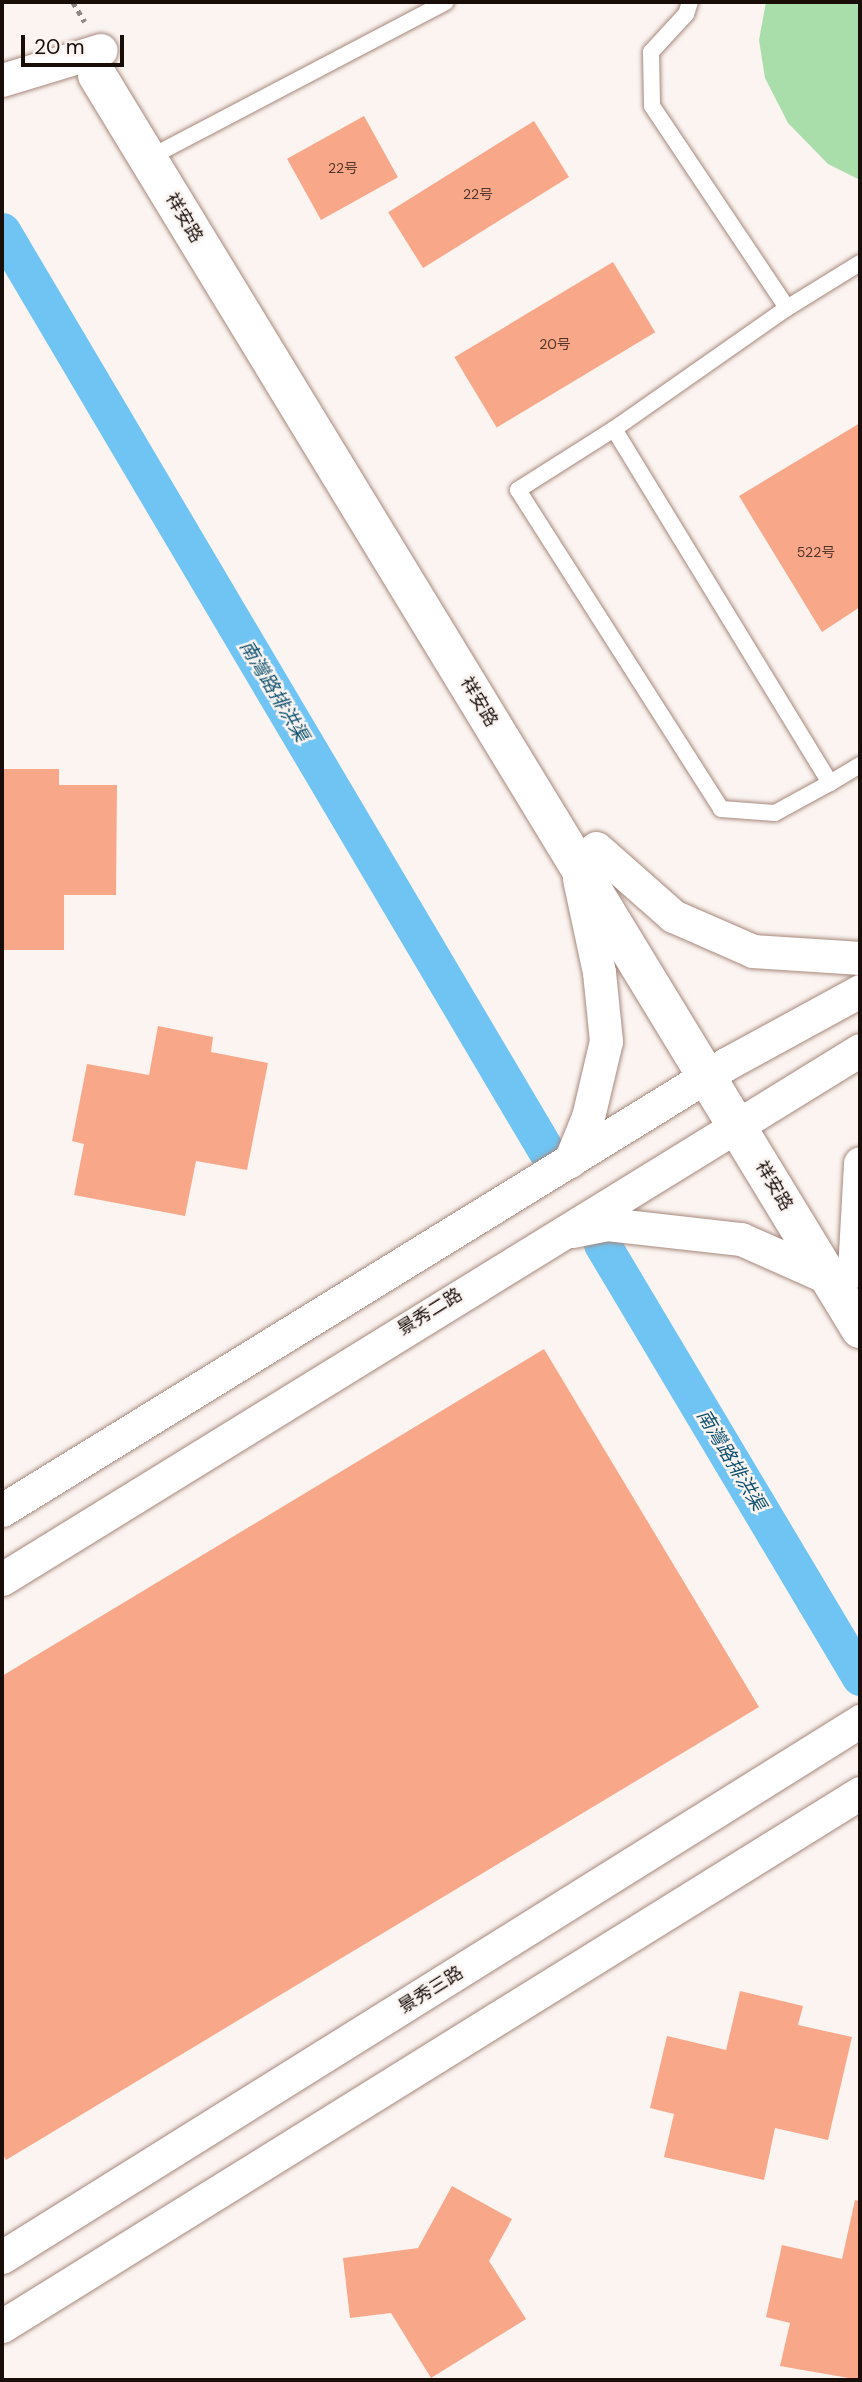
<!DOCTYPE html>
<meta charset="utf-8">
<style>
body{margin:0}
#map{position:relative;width:862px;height:2382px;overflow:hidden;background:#fbf4f1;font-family:"DM Sans","Noto Sans SC",sans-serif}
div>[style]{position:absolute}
.green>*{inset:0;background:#a9deab}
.canal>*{height:37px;margin:-18.5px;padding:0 18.5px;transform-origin:18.5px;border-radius:18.5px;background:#6fc4f3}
.building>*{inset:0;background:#f9a789;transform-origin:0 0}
.path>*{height:4.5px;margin-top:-2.25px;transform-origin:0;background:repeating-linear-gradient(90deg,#908784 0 5px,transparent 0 10px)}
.roads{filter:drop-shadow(0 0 2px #a7887c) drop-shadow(0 0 2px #a7887c)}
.service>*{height:16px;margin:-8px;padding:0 8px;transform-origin:8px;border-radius:8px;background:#fff}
.minor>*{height:33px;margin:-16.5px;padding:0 16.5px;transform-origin:16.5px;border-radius:16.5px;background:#fff}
.secondary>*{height:38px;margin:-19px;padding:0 19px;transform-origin:19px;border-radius:19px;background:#fff}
span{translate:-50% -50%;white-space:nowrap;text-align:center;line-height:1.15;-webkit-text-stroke:5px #fbf4f1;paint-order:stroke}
.number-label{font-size:14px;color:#503429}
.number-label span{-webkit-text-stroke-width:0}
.street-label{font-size:18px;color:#180d09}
.water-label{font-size:19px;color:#0a506f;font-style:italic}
.frame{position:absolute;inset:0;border:4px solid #180d09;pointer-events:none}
.scale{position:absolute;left:21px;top:35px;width:103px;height:32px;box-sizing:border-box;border:4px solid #180d09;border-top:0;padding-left:9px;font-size:21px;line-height:24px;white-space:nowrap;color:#180d09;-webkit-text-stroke:5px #fbf4f1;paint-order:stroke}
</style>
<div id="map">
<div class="green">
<i style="clip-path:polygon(766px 2px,860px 2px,860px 180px,828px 164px,788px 123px,765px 78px,759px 40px)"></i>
</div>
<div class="canal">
<i style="left:2px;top:231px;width:1070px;rotate:59.39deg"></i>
<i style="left:602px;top:1244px;width:504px;rotate:59.21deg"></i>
</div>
<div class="building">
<i style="left:364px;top:116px;width:70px;height:88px;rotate:61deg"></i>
<i style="left:534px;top:121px;width:66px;height:172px;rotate:58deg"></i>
<i style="left:613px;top:262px;width:82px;height:185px;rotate:59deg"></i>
<i style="clip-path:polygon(860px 423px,860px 607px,822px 632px,739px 496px)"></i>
<i style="clip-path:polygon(3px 769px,59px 769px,59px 785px,117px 785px,116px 895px,64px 895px,64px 950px,2px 950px)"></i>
<i style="clip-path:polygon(158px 1026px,213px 1037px,211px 1052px,268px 1063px,247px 1170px,196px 1161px,185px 1216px,74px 1195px,84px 1144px,72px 1141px,87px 1064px,149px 1075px)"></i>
<i style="clip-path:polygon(544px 1349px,759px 1707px,6px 2160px,2px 2153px,2px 1676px)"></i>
<i style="clip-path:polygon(740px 1991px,803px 2006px,798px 2025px,852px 2037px,828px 2140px,775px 2128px,764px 2180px,664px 2157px,674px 2114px,650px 2108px,667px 2036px,726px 2050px)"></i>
<i style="clip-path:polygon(452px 2186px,512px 2219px,489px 2261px,526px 2319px,431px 2378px,391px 2313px,350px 2318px,343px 2258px,418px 2248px)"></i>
<i style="clip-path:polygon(855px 2200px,860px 2201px,860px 2380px,780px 2366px,790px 2323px,766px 2317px,782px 2245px,842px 2259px)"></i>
</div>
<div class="path">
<i style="left:73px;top:2px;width:23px;rotate:59deg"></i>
</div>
<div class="roads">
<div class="service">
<i style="left:690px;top:2px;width:13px;rotate:108deg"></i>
<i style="left:686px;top:14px;width:52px;rotate:132.6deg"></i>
<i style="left:651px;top:52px;width:54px;rotate:88.9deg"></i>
<i style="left:652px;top:106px;width:243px;rotate:56.2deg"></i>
<i style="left:164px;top:150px;width:318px;rotate:-27.7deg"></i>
<i style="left:860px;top:263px;width:86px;rotate:148.3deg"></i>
<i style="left:787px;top:308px;width:211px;rotate:145deg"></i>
<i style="left:614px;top:429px;width:415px;rotate:58.6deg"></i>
<i style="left:830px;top:783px;width:35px;rotate:-31deg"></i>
<i style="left:614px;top:429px;width:114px;rotate:147.6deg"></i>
<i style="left:518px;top:490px;width:378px;rotate:57.5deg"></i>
<i style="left:721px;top:809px;width:54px;rotate:4.2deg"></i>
<i style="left:775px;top:813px;width:63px;rotate:-28.6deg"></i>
</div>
<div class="minor">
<i style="left:2px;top:80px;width:103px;rotate:-16.9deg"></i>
<i style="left:596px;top:848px;width:103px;rotate:41.4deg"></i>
<i style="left:673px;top:916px;width:87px;rotate:23.6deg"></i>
<i style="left:753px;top:951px;width:107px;rotate:3.7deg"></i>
<i style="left:570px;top:1161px;width:48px;rotate:-67.8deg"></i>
<i style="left:588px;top:1117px;width:78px;rotate:-76.7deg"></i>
<i style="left:606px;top:1041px;width:69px;rotate:-95.8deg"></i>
<i style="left:599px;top:972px;width:95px;rotate:-102.1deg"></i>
<i style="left:572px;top:1231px;width:36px;rotate:-11deg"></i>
<i style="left:607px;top:1224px;width:135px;rotate:6.4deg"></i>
<i style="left:741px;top:1239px;width:96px;rotate:23.9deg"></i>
<i style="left:854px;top:1271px;width:108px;rotate:-86.8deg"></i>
<i style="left:2px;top:1510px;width:850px;rotate:-31.63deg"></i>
<i style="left:726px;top:1064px;width:153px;rotate:-28.6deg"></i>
<i style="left:2px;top:1579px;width:1008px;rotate:-31.66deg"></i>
<i style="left:2px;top:2257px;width:1012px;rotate:-31.99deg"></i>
<i style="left:2px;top:2326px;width:1010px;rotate:-31.85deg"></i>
</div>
<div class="secondary">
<i style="left:97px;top:75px;width:1468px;rotate:58.68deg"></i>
</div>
</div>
<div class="number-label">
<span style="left:343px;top:168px">22号</span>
<span style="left:478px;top:194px">22号</span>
<span style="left:555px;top:344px">20号</span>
<span style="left:816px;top:552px">522号</span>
</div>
<div class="street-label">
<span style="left:184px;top:218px;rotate:59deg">祥安路</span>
<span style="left:479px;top:702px;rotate:59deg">祥安路</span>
<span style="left:774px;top:1186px;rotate:59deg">祥安路</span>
<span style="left:430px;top:1312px;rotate:-32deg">景秀二路</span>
<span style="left:431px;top:1990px;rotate:-32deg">景秀三路</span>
</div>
<div class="water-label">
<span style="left:274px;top:691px;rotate:59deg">南灣路排洪渠</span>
<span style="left:731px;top:1460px;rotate:59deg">南灣路排洪渠</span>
</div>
<div class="frame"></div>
<div class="scale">20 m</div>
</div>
